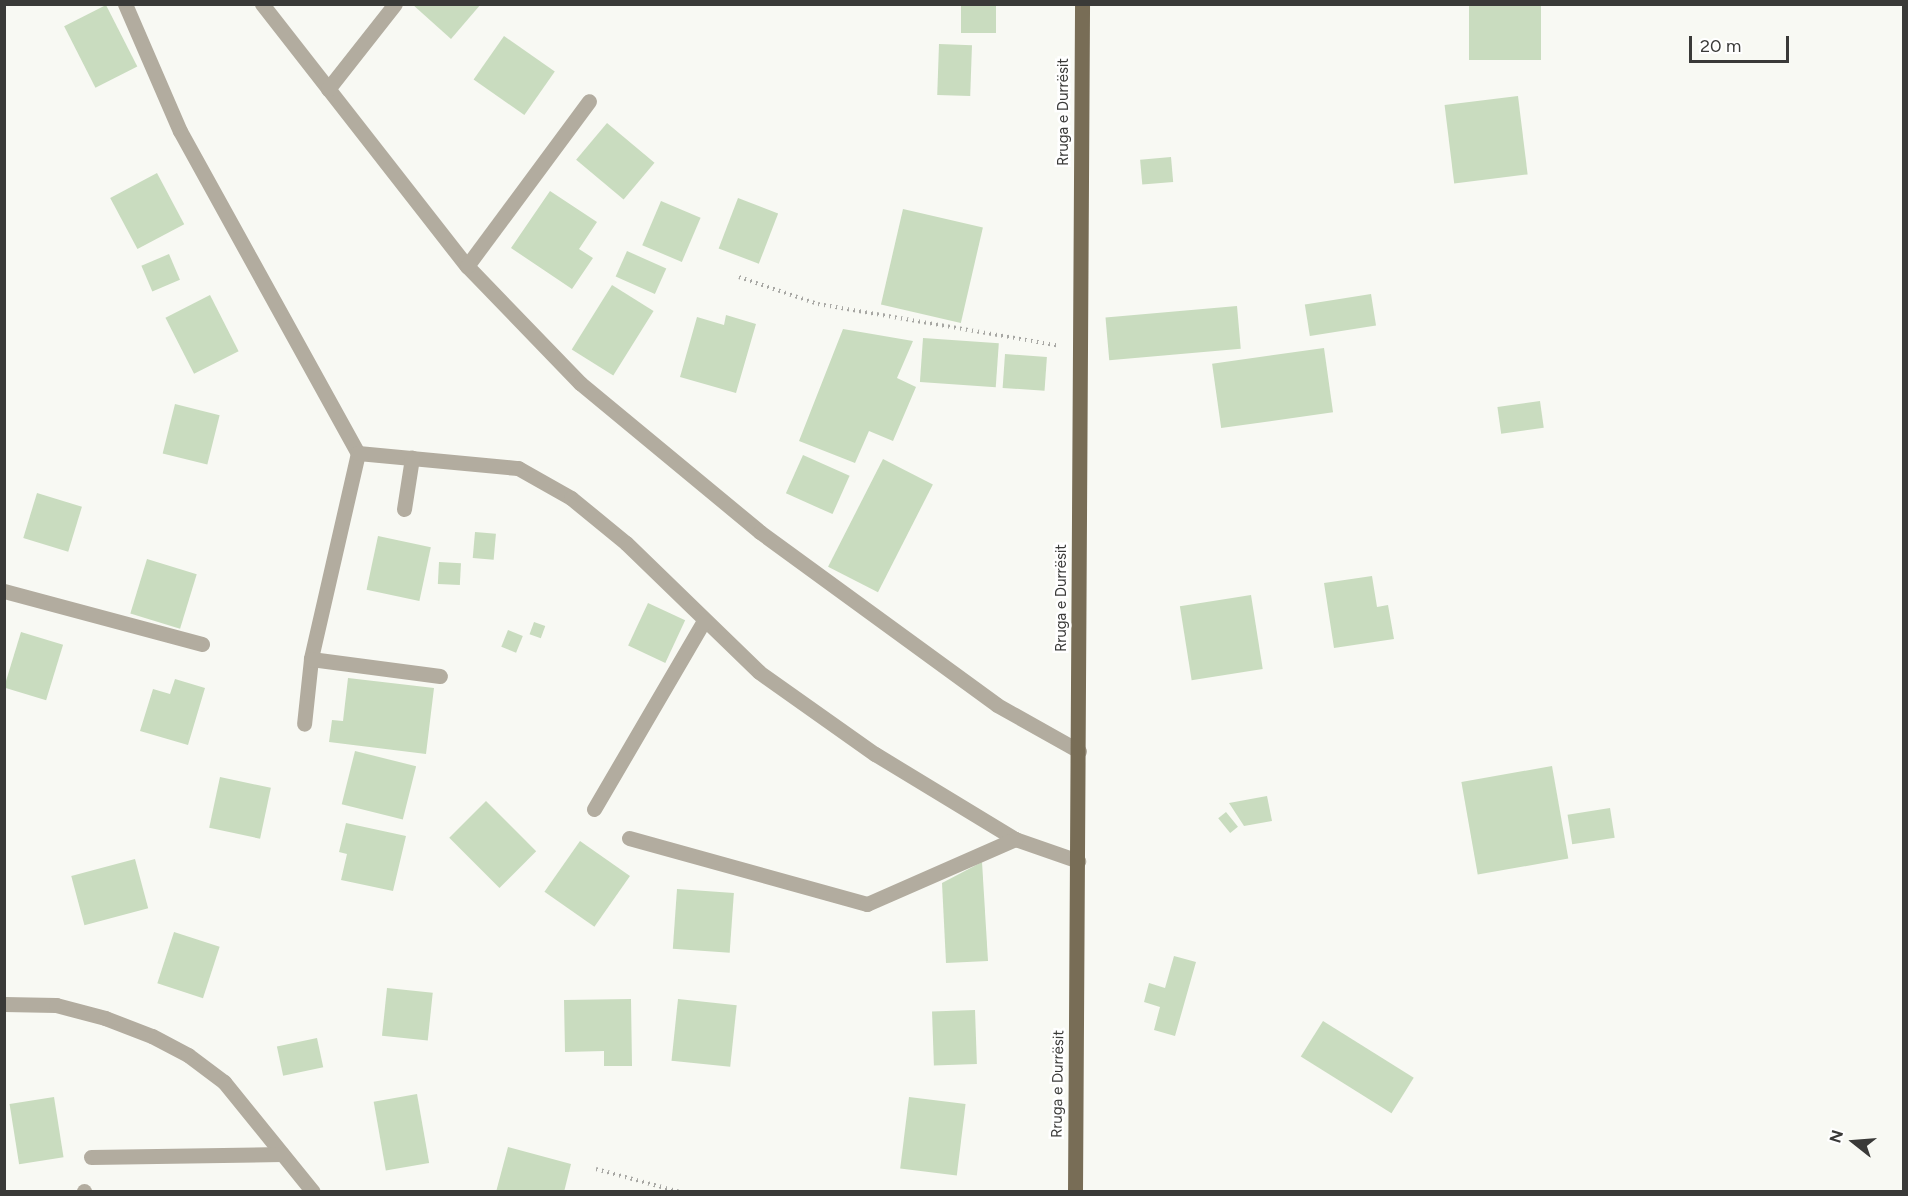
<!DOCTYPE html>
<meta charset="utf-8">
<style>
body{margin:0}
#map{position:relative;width:1908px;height:1196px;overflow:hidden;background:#f8f9f3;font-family:Figtree,sans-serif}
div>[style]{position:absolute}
.building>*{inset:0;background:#c9dcbf;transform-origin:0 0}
.path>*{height:4px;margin-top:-2px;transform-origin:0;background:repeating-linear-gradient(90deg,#a8a8a4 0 1.5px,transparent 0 6px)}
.minor>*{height:15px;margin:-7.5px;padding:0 7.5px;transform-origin:7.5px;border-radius:7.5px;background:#b2ac9f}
.major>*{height:15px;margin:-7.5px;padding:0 7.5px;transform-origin:7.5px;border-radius:7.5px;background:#786d56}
span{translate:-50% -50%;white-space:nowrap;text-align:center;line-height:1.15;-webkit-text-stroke:5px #fff;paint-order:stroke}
.street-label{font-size:15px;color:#3a3a38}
.frame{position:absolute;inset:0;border:6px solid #3a3a38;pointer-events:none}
.north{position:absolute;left:1824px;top:1112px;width:60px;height:60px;-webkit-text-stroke:4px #fff;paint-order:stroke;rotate:287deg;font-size:16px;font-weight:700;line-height:24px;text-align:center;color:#3a3a38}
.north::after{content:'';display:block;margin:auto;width:21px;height:27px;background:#3a3a38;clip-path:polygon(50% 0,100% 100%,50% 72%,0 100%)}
.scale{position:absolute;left:1689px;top:36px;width:100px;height:27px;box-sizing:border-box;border:3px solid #3a3a38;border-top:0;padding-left:8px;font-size:18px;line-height:21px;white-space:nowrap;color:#3a3a38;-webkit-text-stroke:4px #fff;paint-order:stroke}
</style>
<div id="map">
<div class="building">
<i style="clip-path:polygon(412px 4px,481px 4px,451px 39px)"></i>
<i style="left:961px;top:4px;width:35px;height:29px"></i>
<i style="left:1469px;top:4px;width:72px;height:56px"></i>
<i style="left:106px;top:5px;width:69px;height:47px;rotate:63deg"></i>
<i style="left:504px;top:36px;width:62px;height:53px;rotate:35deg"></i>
<i style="left:939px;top:44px;width:33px;height:51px;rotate:2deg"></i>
<i style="left:1518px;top:96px;width:79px;height:74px;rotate:83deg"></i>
<i style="left:607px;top:123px;width:62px;height:48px;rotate:40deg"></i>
<i style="left:1171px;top:157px;width:25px;height:31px;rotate:85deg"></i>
<i style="left:157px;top:173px;width:58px;height:53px;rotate:62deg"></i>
<i style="clip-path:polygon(550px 191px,597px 222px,579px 249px,593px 258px,572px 289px,511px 248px)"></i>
<i style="left:738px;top:198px;width:43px;height:54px;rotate:21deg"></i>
<i style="left:661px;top:201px;width:43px;height:48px;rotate:23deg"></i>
<i style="left:903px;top:209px;width:82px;height:98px;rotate:13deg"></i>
<i style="left:627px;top:251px;width:43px;height:28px;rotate:24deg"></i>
<i style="left:169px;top:254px;width:28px;height:30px;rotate:67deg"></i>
<i style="left:612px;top:285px;width:49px;height:76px;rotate:32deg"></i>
<i style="left:1371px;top:294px;width:32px;height:67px;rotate:81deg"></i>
<i style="left:210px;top:295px;width:63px;height:50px;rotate:63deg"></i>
<i style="left:1237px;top:306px;width:43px;height:132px;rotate:85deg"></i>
<i style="clip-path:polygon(726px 315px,756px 324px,736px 393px,680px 377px,697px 317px,724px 325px)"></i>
<i style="clip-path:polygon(843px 329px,913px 341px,897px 378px,916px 387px,893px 441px,869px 431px,855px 463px,799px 441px)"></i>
<i style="left:923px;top:338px;width:76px;height:44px;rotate:4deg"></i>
<i style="left:1324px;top:348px;width:65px;height:113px;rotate:82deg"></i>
<i style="left:1005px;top:354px;width:42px;height:34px;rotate:4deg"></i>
<i style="left:1540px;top:401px;width:27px;height:43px;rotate:82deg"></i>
<i style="left:175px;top:404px;width:46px;height:51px;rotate:14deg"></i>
<i style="left:803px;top:455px;width:51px;height:42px;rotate:24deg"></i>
<i style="left:883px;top:459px;width:56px;height:121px;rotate:27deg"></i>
<i style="left:37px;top:493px;width:47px;height:47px;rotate:17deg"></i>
<i style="left:475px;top:532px;width:21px;height:26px;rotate:5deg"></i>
<i style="left:378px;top:536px;width:54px;height:55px;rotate:12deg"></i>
<i style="left:147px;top:559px;width:52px;height:57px;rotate:17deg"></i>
<i style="left:439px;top:562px;width:22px;height:22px;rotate:3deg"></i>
<i style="clip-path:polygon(1372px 576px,1377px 607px,1388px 605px,1394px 639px,1334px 648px,1324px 583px)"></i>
<i style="left:1251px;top:595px;width:75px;height:72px;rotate:81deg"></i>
<i style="left:648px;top:603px;width:41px;height:47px;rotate:25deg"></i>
<i style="left:534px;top:622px;width:12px;height:13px;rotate:20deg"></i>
<i style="left:508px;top:630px;width:16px;height:18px;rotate:22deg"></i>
<i style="left:21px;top:632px;width:44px;height:58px;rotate:17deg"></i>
<i style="clip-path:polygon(348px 678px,434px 688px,426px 754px,329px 742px,332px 720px,343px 721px)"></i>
<i style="clip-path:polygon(175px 679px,205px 688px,188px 745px,140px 731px,153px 689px,170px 694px)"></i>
<i style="left:355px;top:751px;width:63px;height:55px;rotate:14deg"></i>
<i style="left:1552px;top:766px;width:94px;height:92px;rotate:80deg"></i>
<i style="left:220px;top:777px;width:52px;height:52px;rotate:12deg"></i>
<i style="clip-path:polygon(1267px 796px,1272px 821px,1244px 826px,1229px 803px)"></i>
<i style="left:486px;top:801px;width:71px;height:52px;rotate:45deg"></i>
<i style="left:1610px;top:808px;width:30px;height:43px;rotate:81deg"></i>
<i style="left:1226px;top:812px;width:19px;height:10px;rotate:51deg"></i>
<i style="clip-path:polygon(346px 823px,406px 836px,393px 891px,341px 880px,347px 854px,339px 852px)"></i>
<i style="left:580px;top:841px;width:61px;height:62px;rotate:35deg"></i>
<i style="left:135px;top:859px;width:51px;height:66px;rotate:75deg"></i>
<i style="clip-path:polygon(982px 862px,988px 961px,946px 963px,942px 883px)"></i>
<i style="left:677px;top:889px;width:57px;height:60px;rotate:4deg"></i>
<i style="left:174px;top:932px;width:48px;height:54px;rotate:18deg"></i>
<i style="clip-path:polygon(1174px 956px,1196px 962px,1175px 1036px,1154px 1030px,1160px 1007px,1144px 1002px,1149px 983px,1165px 988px)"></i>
<i style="left:387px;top:988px;width:46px;height:48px;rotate:6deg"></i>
<i style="clip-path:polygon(631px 999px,632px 1066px,604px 1066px,604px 1051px,565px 1052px,564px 1000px)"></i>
<i style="left:678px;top:999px;width:59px;height:62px;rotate:6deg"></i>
<i style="left:975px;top:1010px;width:54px;height:43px;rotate:88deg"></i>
<i style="left:1323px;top:1021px;width:107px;height:42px;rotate:32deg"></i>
<i style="left:317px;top:1038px;width:30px;height:41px;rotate:78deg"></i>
<i style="left:417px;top:1094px;width:70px;height:44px;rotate:80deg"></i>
<i style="left:54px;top:1097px;width:61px;height:45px;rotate:81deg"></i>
<i style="left:909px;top:1097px;width:57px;height:72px;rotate:7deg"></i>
<i style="clip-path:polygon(508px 1147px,571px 1164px,564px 1192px,496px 1192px)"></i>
</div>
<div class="path">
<i style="left:739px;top:277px;width:83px;rotate:18.9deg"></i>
<i style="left:818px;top:304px;width:242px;rotate:9.8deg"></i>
<i style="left:596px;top:1169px;width:87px;rotate:15.3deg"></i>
</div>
<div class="minor">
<i style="left:125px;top:4px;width:138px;rotate:66.6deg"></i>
<i style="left:180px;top:131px;width:368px;rotate:61.1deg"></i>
<i style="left:358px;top:453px;width:211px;rotate:102.9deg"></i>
<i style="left:311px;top:659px;width:65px;rotate:96.1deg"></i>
<i style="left:262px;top:4px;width:333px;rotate:52deg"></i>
<i style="left:467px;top:266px;width:163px;rotate:46deg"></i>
<i style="left:580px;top:383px;width:234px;rotate:39.6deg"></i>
<i style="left:760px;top:532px;width:293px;rotate:36.1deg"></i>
<i style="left:997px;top:705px;width:94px;rotate:29.3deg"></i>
<i style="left:328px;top:89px;width:108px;rotate:-51.8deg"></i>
<i style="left:467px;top:266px;width:205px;rotate:-53.5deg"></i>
<i style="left:358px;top:453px;width:161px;rotate:5.4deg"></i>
<i style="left:518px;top:468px;width:61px;rotate:29.5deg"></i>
<i style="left:571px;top:498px;width:71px;rotate:39.3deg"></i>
<i style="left:626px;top:543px;width:185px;rotate:44.1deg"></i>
<i style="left:759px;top:672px;width:142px;rotate:35.3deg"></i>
<i style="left:875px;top:754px;width:164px;rotate:31.3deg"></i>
<i style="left:1015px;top:839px;width:67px;rotate:19.2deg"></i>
<i style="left:404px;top:509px;width:52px;rotate:-81.1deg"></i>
<i style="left:4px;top:591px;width:205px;rotate:15deg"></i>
<i style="left:311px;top:659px;width:130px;rotate:7.5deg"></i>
<i style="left:594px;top:809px;width:218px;rotate:-59.7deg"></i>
<i style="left:629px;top:838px;width:247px;rotate:15.5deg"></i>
<i style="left:867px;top:904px;width:162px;rotate:-23.7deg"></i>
<i style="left:4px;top:1004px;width:52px;rotate:1.1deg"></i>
<i style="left:56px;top:1005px;width:51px;rotate:14.9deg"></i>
<i style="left:105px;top:1018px;width:50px;rotate:21deg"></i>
<i style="left:152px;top:1036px;width:41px;rotate:27.8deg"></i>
<i style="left:188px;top:1055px;width:45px;rotate:36.9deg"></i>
<i style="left:224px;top:1082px;width:141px;rotate:51deg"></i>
<i style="left:91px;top:1157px;width:191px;rotate:-0.9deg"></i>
<i style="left:84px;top:1191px;width:1px;rotate:90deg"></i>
</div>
<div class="major">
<i style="left:1075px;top:1192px;width:1188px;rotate:-89.66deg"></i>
</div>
<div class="street-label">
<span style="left:1064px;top:112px;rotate:-90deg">Rruga e Durrësit</span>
<span style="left:1062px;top:598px;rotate:-90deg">Rruga e Durrësit</span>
<span style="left:1058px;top:1084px;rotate:-89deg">Rruga e Durrësit</span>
</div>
<div class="frame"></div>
<div class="north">N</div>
<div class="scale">20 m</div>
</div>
